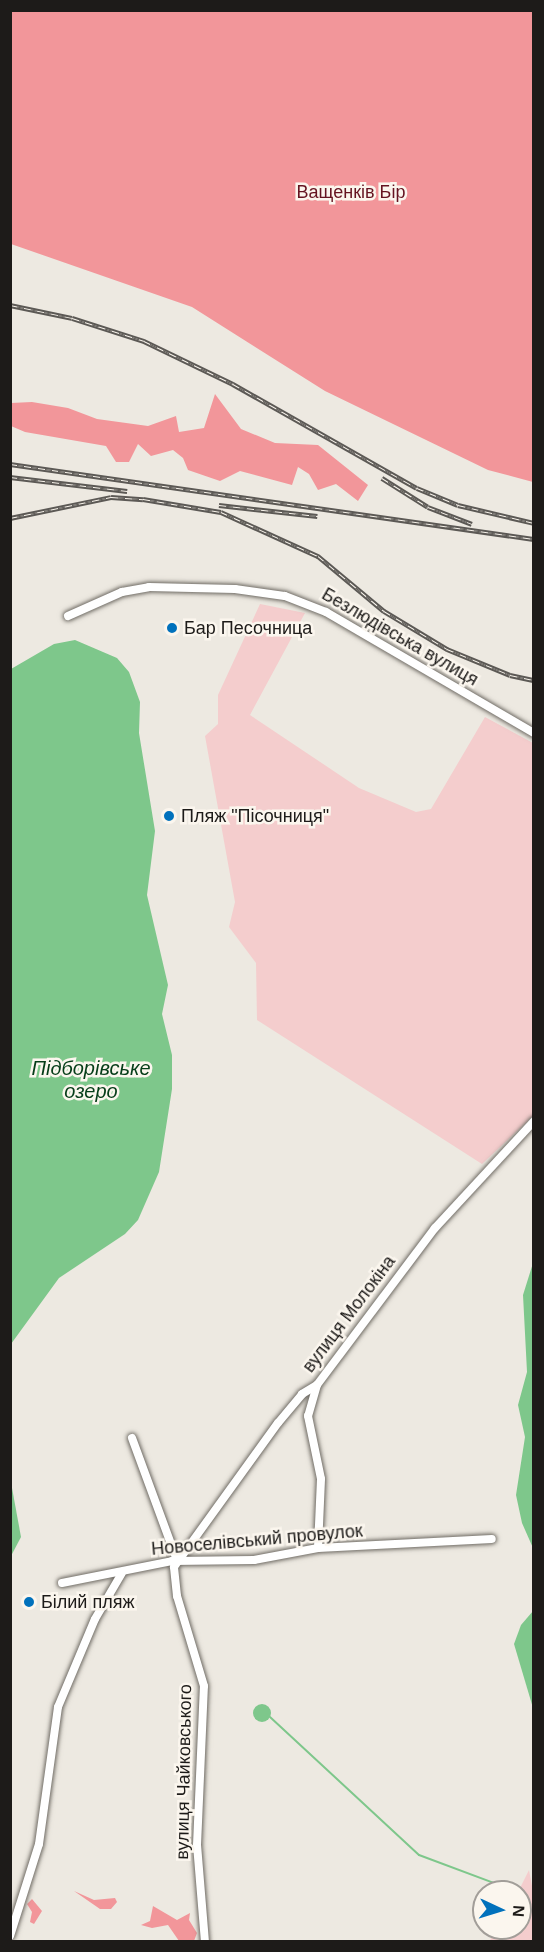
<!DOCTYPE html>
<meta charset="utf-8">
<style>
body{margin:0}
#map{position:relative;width:544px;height:1952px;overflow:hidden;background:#ede9e1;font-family:Arial,sans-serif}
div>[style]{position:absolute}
.green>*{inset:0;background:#f4cdcd}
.forest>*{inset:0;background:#f2969a}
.water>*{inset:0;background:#7ec78b}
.round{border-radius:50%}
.stream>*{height:2px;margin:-1px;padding:0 1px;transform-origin:1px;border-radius:1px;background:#7ec78b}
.roads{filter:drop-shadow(0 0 2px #706c65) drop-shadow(0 0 2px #706c65)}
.minor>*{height:8px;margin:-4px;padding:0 4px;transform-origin:4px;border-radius:4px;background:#fff}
.rail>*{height:4.5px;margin-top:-2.25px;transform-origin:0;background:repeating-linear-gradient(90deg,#fbf6ee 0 7px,#5c5955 0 14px);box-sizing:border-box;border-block:2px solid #5c5955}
.dots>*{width:16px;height:16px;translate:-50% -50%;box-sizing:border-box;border:3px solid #fbf6ee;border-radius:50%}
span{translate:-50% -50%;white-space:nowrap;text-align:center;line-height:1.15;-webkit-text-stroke:5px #fbf6ee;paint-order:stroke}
.park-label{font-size:18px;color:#651421}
.poi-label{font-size:18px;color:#1d1b19}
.left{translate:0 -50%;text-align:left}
.street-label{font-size:18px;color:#1d1b19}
.water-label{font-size:20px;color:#053d18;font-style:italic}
.frame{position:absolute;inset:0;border:12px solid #1d1b19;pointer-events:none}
.north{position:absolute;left:472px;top:1880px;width:60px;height:60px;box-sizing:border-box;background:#fbf6ee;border:2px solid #a29e99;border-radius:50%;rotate:94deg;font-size:16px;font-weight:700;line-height:24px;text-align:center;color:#1d1b19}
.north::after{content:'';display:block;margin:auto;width:21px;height:27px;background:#0171bc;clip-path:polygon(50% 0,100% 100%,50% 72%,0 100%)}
</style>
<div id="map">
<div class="green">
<i style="clip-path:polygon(260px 604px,305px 613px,250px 715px,359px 788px,416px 812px,431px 809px,485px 717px,533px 743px,533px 1116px,482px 1164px,257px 1020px,256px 963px,229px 927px,235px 902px,205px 736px,218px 724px,218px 695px)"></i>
<i style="clip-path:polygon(529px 1870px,533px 1891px,533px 1941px,490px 1941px,494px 1928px,520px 1928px,518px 1892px)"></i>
</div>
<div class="forest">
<i style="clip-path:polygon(10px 11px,533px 11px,533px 482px,488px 470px,325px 391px,192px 307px,11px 244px)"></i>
<i style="clip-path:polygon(215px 394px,241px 429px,275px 443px,318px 445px,368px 485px,358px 501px,336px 484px,318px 490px,309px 474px,298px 467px,292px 485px,240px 471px,220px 481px,188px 470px,183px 458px,173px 450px,151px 456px,138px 444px,129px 462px,116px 462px,106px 446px,25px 432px,11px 426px,11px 403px,32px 402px,68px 408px,97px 419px,148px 426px,176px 416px,179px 432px,204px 428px)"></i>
<i style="clip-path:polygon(74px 1891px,94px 1900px,115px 1898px,117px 1902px,111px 1909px,100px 1909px)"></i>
<i style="clip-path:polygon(32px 1899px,42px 1911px,34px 1924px,30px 1922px,32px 1912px,27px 1904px)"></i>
<i style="clip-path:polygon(153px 1906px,177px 1920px,190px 1913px,189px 1920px,197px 1933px,194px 1941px,179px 1941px,168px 1925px,152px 1928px,141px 1925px,150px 1921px)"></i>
</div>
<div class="water">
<i style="clip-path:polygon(75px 640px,117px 658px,129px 672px,140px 702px,139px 733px,155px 831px,147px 895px,168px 985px,162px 1014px,172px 1055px,172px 1089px,159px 1172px,138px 1220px,125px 1234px,59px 1278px,11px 1344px,11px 669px,54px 644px)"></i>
<i style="clip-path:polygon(533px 1263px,533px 1548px,522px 1523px,516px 1495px,525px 1437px,518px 1405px,527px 1372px,523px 1295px)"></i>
<i style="clip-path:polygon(10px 1477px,21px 1537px,11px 1556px,10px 1556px)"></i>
<i style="clip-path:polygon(533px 1611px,533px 1708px,514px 1644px,521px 1625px)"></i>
<i class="round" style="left:253px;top:1704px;width:18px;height:18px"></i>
</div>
<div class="stream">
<i style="left:270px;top:1717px;width:203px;rotate:42.8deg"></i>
<i style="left:419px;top:1855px;width:106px;rotate:20.5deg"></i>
</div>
<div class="roads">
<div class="minor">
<i style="left:68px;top:616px;width:59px;rotate:-24deg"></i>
<i style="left:122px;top:592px;width:27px;rotate:-10deg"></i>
<i style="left:149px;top:587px;width:86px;rotate:1.3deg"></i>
<i style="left:235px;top:589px;width:50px;rotate:8deg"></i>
<i style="left:285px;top:596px;width:44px;rotate:21.3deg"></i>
<i style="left:326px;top:612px;width:241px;rotate:30.2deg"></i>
<i style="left:317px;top:1385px;width:32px;rotate:106deg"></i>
<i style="left:308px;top:1416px;width:64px;rotate:78.3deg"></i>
<i style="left:321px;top:1479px;width:69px;rotate:92.5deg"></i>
<i style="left:132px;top:1438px;width:130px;rotate:69.8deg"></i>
<i style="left:62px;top:1583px;width:112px;rotate:-11.3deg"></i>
<i style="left:172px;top:1561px;width:82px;rotate:-0.7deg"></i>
<i style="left:254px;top:1560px;width:65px;rotate:-10.6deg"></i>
<i style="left:318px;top:1548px;width:174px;rotate:-3deg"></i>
<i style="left:10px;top:1936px;width:96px;rotate:-72.5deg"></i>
<i style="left:39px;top:1844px;width:138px;rotate:-82.1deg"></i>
<i style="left:58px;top:1707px;width:95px;rotate:-67.2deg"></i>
<i style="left:95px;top:1619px;width:53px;rotate:-59.6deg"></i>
<i style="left:205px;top:1942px;width:97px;rotate:-94.7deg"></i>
<i style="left:197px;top:1845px;width:159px;rotate:-87.5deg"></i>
<i style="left:204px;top:1686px;width:94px;rotate:-106.7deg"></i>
<i style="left:177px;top:1596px;width:29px;rotate:-96deg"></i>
<i style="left:174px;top:1567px;width:178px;rotate:-54.2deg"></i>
<i style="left:278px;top:1423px;width:38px;rotate:-50deg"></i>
<i style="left:302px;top:1394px;width:17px;rotate:-31deg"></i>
<i style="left:317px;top:1385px;width:196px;rotate:-53.1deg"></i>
<i style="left:435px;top:1228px;width:146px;rotate:-47.2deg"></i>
</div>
</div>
<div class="rail">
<i style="left:10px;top:305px;width:63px;rotate:11.8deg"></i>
<i style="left:72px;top:318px;width:76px;rotate:17.7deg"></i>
<i style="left:144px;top:341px;width:99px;rotate:25.8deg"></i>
<i style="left:233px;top:384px;width:211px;rotate:29.5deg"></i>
<i style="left:417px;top:488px;width:44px;rotate:22.5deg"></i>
<i style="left:458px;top:505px;width:78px;rotate:13.3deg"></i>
<i style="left:10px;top:464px;width:529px;rotate:8.15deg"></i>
<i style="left:10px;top:477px;width:118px;rotate:6.8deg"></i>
<i style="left:382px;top:478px;width:54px;rotate:32.2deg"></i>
<i style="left:428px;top:507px;width:47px;rotate:21.1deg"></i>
<i style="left:219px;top:505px;width:99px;rotate:6.4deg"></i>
<i style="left:10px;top:518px;width:103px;rotate:-11.7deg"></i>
<i style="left:111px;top:497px;width:32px;rotate:4deg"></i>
<i style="left:143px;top:499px;width:79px;rotate:9.5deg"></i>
<i style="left:221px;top:512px;width:107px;rotate:24.4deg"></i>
<i style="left:318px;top:556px;width:86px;rotate:39.8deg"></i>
<i style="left:384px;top:611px;width:74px;rotate:31.1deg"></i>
<i style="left:447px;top:649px;width:68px;rotate:22.4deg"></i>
<i style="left:510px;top:675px;width:25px;rotate:12deg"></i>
</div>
<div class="dots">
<i style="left:172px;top:628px;background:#0171bc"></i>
<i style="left:169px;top:816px;background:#0171bc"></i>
<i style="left:29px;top:1602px;background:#0171bc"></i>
</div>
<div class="park-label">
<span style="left:351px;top:192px">Ващенків Бір</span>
</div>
<div class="poi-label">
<span class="left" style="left:184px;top:628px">Бар Песочница</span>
<span class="left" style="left:181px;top:816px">Пляж "Пісочниця"</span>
<span class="left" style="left:41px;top:1602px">Білий пляж</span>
</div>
<div class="street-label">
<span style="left:400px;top:637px;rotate:30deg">Безлюдівська вулиця</span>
<span style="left:349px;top:1314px;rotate:-53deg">вулиця Молокіна</span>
<span style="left:257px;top:1540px;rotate:-5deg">Новоселівський провулок</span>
<span style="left:184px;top:1772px;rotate:-89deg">вулиця Чайковського</span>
</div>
<div class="water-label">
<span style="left:91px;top:1080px">Підборівське<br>озеро</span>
</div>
<div class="frame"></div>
<div class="north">N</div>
</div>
